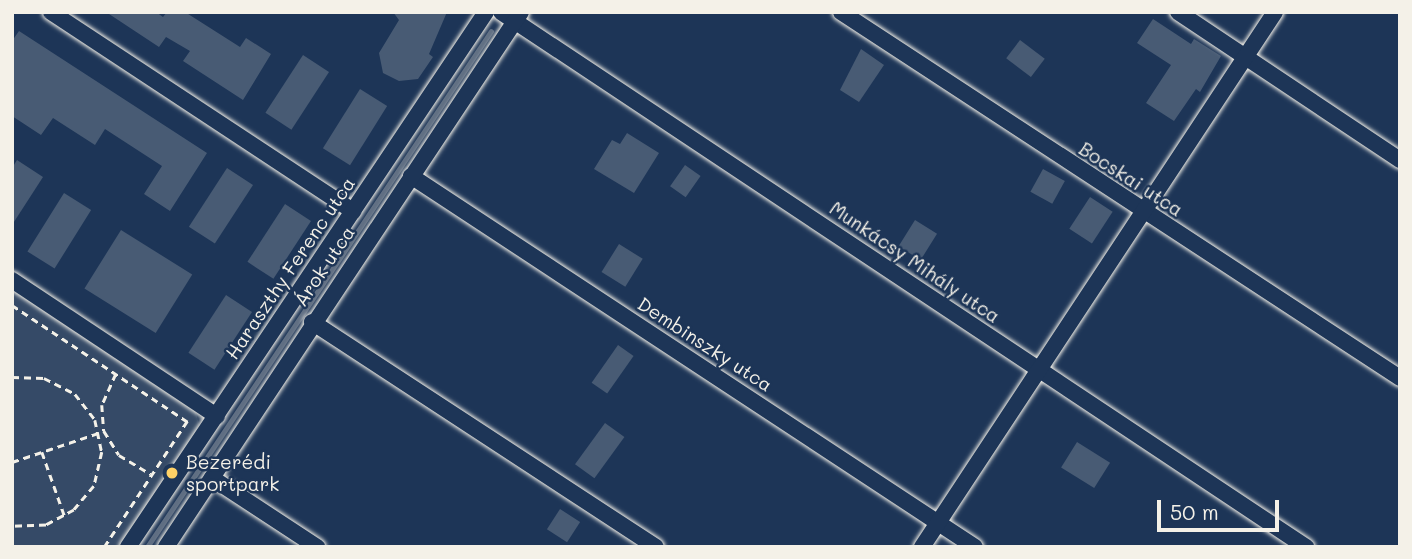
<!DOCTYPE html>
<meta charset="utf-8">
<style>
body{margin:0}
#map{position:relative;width:1412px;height:559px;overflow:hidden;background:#1d3557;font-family:Mali,sans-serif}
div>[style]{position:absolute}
.green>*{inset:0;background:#354a67}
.stream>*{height:5px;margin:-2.5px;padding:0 2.5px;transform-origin:2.5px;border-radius:2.5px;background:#5e6d82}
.building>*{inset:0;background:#485b74;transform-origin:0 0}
.path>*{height:2.5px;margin-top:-1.25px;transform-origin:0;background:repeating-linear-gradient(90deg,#f4f1e8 0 7px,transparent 0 12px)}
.roads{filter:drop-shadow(0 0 2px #f4f1e8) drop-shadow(0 0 2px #f4f1e8)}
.street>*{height:16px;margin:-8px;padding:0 8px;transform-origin:8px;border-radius:8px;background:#1d3557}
.dots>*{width:19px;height:19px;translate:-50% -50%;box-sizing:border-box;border:4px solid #1d3557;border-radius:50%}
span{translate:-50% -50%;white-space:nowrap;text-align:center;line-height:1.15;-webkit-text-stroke:5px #1d3557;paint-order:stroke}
.street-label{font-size:19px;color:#f4f1e8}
.poi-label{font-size:19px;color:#f4f1e8}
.left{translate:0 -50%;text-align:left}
.frame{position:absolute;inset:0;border:14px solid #f4f1e8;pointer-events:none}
.scale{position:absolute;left:1157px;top:500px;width:122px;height:32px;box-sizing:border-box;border:4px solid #f4f1e8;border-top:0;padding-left:9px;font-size:21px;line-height:24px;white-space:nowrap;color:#f4f1e8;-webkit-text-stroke:5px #1d3557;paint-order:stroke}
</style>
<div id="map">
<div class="green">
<i style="clip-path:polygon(12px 290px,195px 410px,200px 427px,122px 547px,12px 547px)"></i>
</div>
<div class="stream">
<i style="left:147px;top:547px;width:620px;rotate:-56.31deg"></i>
</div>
<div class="building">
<i style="clip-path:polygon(106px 12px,156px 12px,163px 17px,167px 12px,185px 12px,240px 47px,246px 38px,271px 54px,243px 100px,183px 61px,190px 51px,166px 37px,159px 47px)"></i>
<i style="clip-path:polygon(393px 12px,447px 12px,429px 54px,433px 57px,418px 79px,399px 81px,383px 73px,379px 53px,399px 20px)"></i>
<i style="clip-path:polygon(1153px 19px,1191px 44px,1194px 39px,1221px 56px,1200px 92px,1196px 89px,1174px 121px,1146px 103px,1171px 65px,1137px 43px)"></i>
<i style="clip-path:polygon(19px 31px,207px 153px,170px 211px,144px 194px,162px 166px,105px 129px,95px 145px,53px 118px,41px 135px,12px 116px,12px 41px)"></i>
<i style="left:1020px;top:40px;width:31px;height:23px;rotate:37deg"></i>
<i style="clip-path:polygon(861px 49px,884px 65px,859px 102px,840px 90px)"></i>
<i style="left:303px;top:55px;width:31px;height:69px;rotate:33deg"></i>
<i style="left:360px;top:89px;width:32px;height:70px;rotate:32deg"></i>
<i style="clip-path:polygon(627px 133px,659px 153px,634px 193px,594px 169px,612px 140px,620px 144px)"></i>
<i style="clip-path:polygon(17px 160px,43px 177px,12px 225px,12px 168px)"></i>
<i style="left:685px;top:165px;width:19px;height:26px;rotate:35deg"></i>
<i style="left:227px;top:168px;width:31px;height:70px;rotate:33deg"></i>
<i style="left:1043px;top:169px;width:25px;height:26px;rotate:29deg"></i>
<i style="left:64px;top:193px;width:32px;height:69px;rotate:32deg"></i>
<i style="left:1090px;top:197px;width:27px;height:38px;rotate:33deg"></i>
<i style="left:285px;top:204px;width:31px;height:69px;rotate:33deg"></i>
<i style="left:915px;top:220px;width:26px;height:31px;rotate:32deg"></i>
<i style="left:121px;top:230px;width:84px;height:69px;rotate:32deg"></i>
<i style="left:619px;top:244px;width:28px;height:33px;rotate:32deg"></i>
<i style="left:226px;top:295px;width:31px;height:69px;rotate:33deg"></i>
<i style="left:618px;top:345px;width:19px;height:46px;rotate:35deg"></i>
<i style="left:605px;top:423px;width:24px;height:51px;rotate:36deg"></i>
<i style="left:1077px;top:442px;width:39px;height:30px;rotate:32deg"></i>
<i style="left:560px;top:509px;width:24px;height:24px;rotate:33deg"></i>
</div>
<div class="path">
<i style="left:12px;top:305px;width:215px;rotate:33.6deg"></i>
<i style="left:116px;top:374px;width:34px;rotate:114deg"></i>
<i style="left:102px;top:405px;width:26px;rotate:86deg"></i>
<i style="left:104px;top:431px;width:28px;rotate:58deg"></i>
<i style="left:119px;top:455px;width:37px;rotate:31deg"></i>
<i style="left:12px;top:377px;width:32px;rotate:2deg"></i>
<i style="left:44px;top:378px;width:35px;rotate:27deg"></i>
<i style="left:75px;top:394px;width:33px;rotate:52deg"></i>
<i style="left:95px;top:420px;width:33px;rotate:78deg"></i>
<i style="left:102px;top:452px;width:35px;rotate:103deg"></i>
<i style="left:94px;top:486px;width:31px;rotate:130deg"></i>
<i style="left:74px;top:510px;width:32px;rotate:152deg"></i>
<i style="left:46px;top:525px;width:34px;rotate:178deg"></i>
<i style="left:42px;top:452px;width:69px;rotate:70.5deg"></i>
<i style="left:12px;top:462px;width:97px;rotate:-18.6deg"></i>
<i style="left:104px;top:547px;width:151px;rotate:-56.6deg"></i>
</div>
<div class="roads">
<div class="street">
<i style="left:51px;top:12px;width:362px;rotate:33.4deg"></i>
<i style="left:501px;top:12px;width:967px;rotate:33.61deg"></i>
<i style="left:841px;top:12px;width:668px;rotate:33.21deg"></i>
<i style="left:1178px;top:12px;width:267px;rotate:33.7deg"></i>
<i style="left:411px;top:176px;width:675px;rotate:33.34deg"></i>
<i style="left:12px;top:280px;width:246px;rotate:33.6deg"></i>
<i style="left:312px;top:322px;width:411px;rotate:33.2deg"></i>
<i style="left:212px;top:478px;width:126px;rotate:33.3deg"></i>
<i style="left:128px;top:547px;width:644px;rotate:-56.21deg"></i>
<i style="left:166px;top:547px;width:642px;rotate:-56.43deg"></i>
<i style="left:922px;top:547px;width:641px;rotate:-56.58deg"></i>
</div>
</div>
<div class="dots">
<i style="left:172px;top:473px;background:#ffd166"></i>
</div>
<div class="street-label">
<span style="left:1131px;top:179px;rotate:33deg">Bocskai utca</span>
<span style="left:915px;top:262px;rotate:34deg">Munkácsy Mihály utca</span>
<span style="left:324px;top:266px;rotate:-56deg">Árok utca</span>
<span style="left:290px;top:268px;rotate:-56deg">Haraszthy Ferenc utca</span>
<span style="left:705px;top:344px;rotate:33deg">Dembinszky utca</span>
</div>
<div class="poi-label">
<span class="left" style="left:186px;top:473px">Bezerédi<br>sportpark</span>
</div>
<div class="frame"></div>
<div class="scale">50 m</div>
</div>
